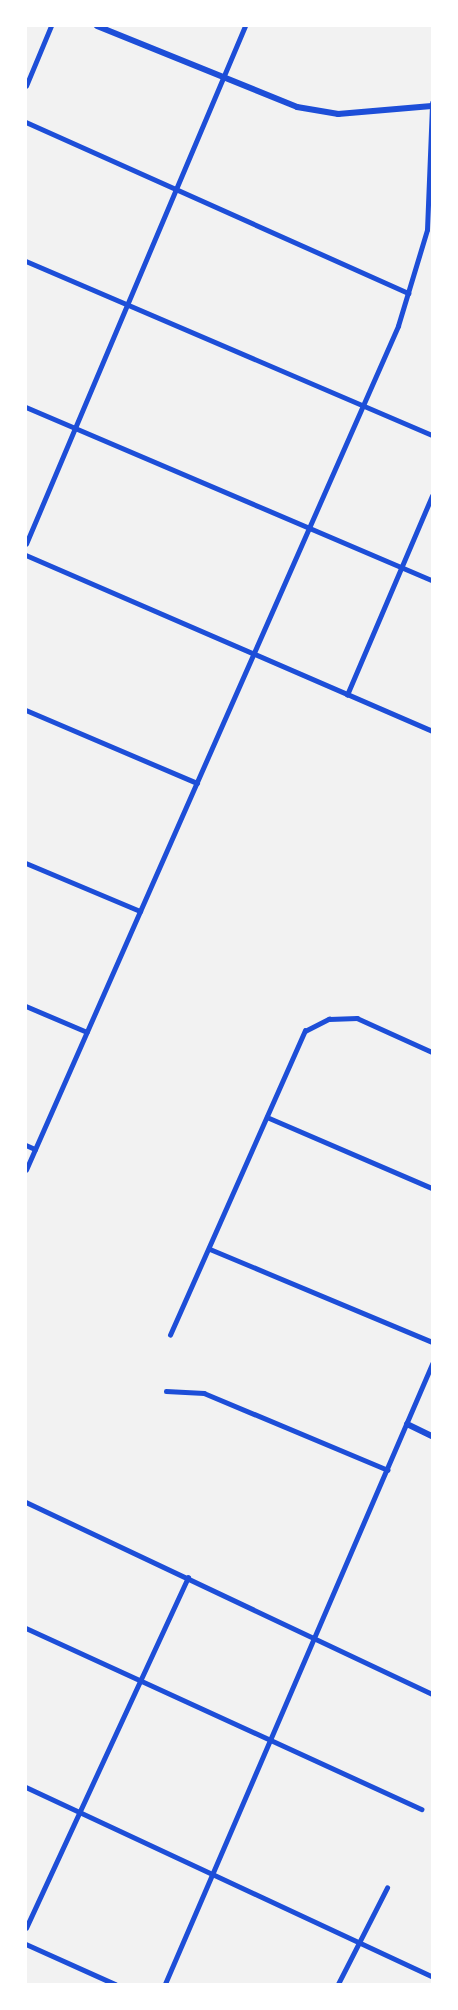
<!DOCTYPE html>
<style>
body{margin:0}
#map{position:relative;width:458px;height:2010px;overflow:hidden;background:#f2f2f2;font-family:"DejaVu Sans",sans-serif}
div>[style]{position:absolute}
.service>*{height:4.5px;margin:-2.25px;padding:0 2.25px;transform-origin:2.25px;border-radius:2.25px;background:#1d4ed8}
.minor>*{height:6px;margin:-3px;padding:0 3px;transform-origin:3px;border-radius:3px;background:#1d4ed8}
span{translate:-50% -50%;white-space:nowrap;text-align:center;line-height:1.15;-webkit-text-stroke:5px #fff;paint-order:stroke}
.frame{position:absolute;inset:0;border:27px solid #fff;pointer-events:none}
</style>
<div id="map">
<div class="service">
<i style="left:26px;top:86px;width:65px;rotate:-67.4deg"></i>
<i style="left:26px;top:122px;width:419px;rotate:24.1deg"></i>
<i style="left:26px;top:261px;width:442px;rotate:23.2deg"></i>
<i style="left:26px;top:407px;width:441px;rotate:23.1deg"></i>
<i style="left:26px;top:544px;width:562px;rotate:-67.08deg"></i>
<i style="left:26px;top:555px;width:443px;rotate:23.4deg"></i>
<i style="left:347px;top:695px;width:216px;rotate:-66.9deg"></i>
<i style="left:26px;top:710px;width:186px;rotate:23.1deg"></i>
<i style="left:26px;top:863px;width:124px;rotate:22.8deg"></i>
<i style="left:26px;top:1006px;width:66px;rotate:23.1deg"></i>
<i style="left:267px;top:1117px;width:180px;rotate:23.3deg"></i>
<i style="left:26px;top:1145px;width:10px;rotate:24deg"></i>
<i style="left:26px;top:1170px;width:922px;rotate:-66.21deg"></i>
<i style="left:398px;top:326px;width:100px;rotate:-73.2deg"></i>
<i style="left:427px;top:230px;width:127px;rotate:-87.7deg"></i>
<i style="left:210px;top:1249px;width:241px;rotate:22.7deg"></i>
<i style="left:170px;top:1335px;width:333px;rotate:-66.1deg"></i>
<i style="left:305px;top:1031px;width:27px;rotate:-27deg"></i>
<i style="left:329px;top:1019px;width:28px;rotate:-2deg"></i>
<i style="left:357px;top:1018px;width:82px;rotate:24.4deg"></i>
<i style="left:166px;top:1391px;width:38px;rotate:3deg"></i>
<i style="left:204px;top:1393px;width:199px;rotate:22.7deg"></i>
<i style="left:26px;top:1502px;width:449px;rotate:25.3deg"></i>
<i style="left:26px;top:1628px;width:435px;rotate:24.6deg"></i>
<i style="left:26px;top:1787px;width:448px;rotate:25deg"></i>
<i style="left:26px;top:1928px;width:386px;rotate:-65.2deg"></i>
<i style="left:26px;top:1944px;width:98px;rotate:24.2deg"></i>
<i style="left:165px;top:1984px;width:675px;rotate:-66.7deg"></i>
<i style="left:338px;top:1984px;width:108px;rotate:-63deg"></i>
</div>
<div class="minor">
<i style="left:97px;top:26px;width:216px;rotate:22deg"></i>
<i style="left:297px;top:107px;width:42px;rotate:9.7deg"></i>
<i style="left:338px;top:114px;width:94px;rotate:-4.9deg"></i>
<i style="left:407px;top:1424px;width:28px;rotate:26deg"></i>
</div>
<div class="frame"></div>
</div>
